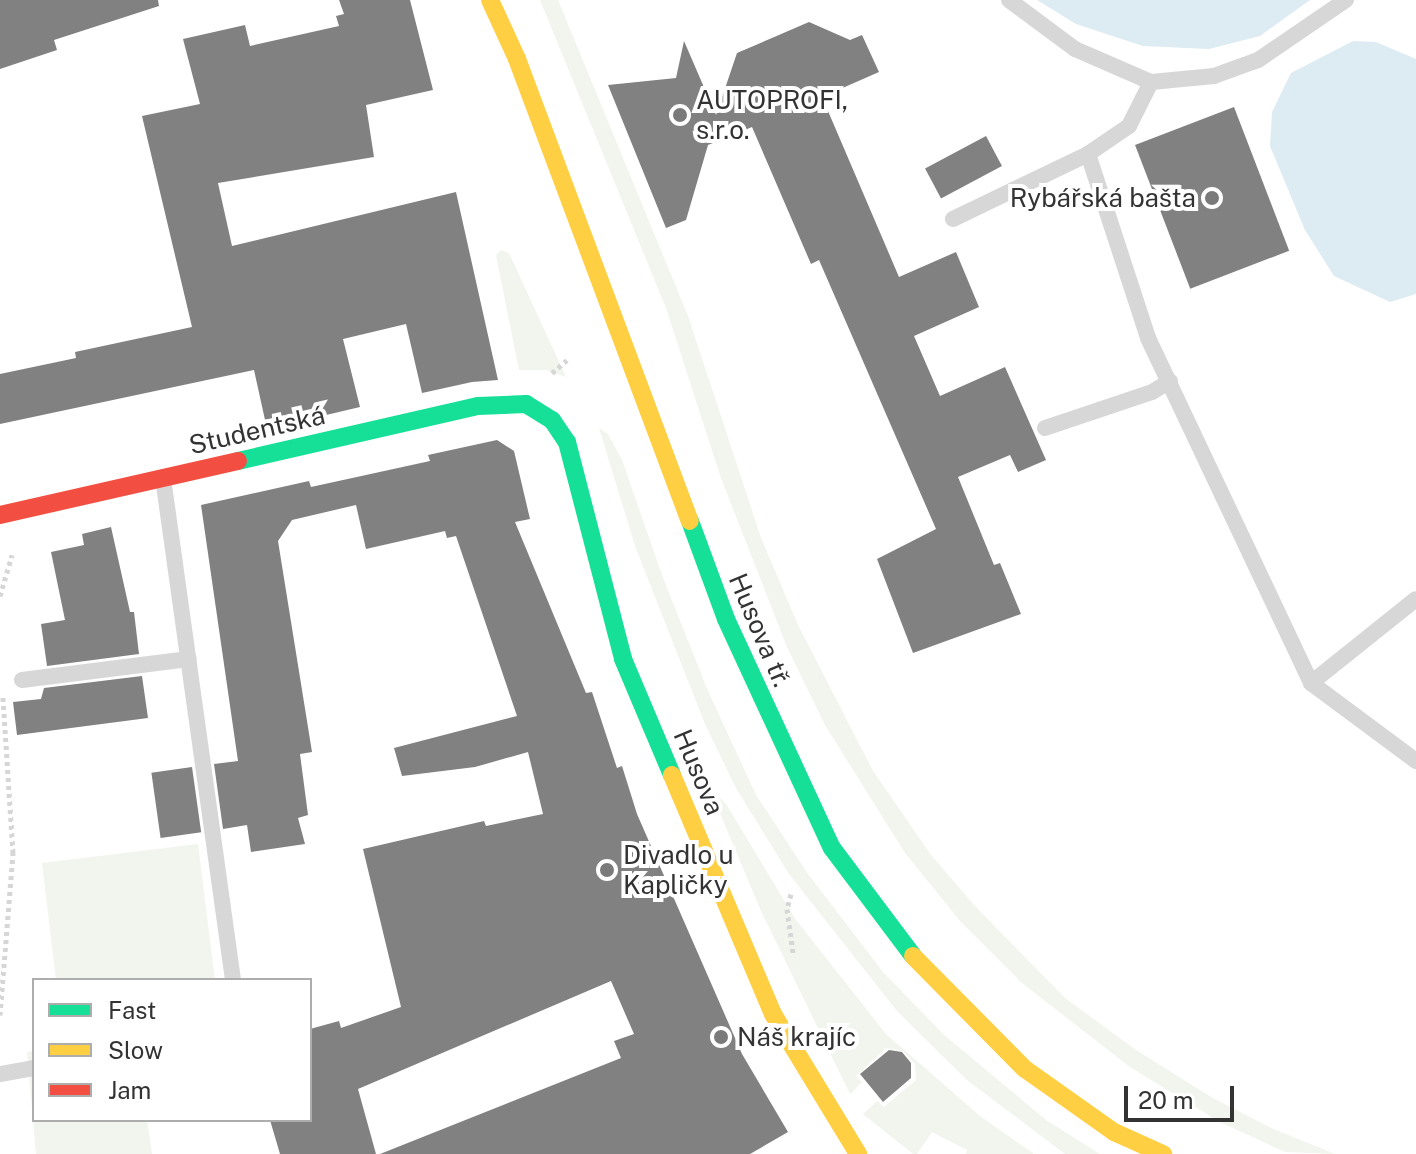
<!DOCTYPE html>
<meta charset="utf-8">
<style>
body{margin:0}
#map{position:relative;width:1416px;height:1154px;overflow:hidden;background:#fff;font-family:"Public Sans",sans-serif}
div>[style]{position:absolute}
.green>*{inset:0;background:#f1f5ed}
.water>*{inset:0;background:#ddebf3}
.building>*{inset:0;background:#818181;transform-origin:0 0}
.path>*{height:5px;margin-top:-2.5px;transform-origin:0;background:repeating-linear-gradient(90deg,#d6d6d6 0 4px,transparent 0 8px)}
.lane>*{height:16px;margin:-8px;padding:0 8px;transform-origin:8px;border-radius:8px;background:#d7d7d7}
.fast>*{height:18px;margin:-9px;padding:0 9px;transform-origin:9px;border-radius:9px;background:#16e098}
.slow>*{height:18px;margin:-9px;padding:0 9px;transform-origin:9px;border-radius:9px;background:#ffcf43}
.jam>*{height:18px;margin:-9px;padding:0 9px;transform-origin:9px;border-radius:9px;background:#f24e42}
.dots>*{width:22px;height:22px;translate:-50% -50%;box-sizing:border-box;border:4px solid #fff;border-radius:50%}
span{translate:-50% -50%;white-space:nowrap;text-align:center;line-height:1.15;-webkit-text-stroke:8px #fff;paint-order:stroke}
.poi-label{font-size:26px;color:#333}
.left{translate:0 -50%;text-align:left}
.right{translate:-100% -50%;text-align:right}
.street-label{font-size:26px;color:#333}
.legend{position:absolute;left:32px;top:978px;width:280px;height:144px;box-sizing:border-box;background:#fff;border:2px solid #adadad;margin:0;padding:10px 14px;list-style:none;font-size:24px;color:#333}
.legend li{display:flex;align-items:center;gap:16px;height:40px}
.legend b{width:40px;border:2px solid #adadad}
.scale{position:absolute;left:1124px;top:1086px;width:110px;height:36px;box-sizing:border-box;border:4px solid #333;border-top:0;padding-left:10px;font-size:24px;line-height:28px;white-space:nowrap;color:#333;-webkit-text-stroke:6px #fff;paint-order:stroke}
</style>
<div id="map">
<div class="green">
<i style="clip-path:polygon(540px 0,558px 0,688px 316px,761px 538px,798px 625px,873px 771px,931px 855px,975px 906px,1065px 998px,1136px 1050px,1211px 1097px,1271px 1128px,1335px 1154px,1285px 1152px,1220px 1122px,1130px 1067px,1022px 983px,961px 922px,905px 853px,825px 725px,787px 647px,721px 478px,666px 308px)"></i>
<i style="clip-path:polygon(501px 250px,509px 253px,566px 377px,546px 370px,519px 370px,496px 255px)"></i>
<i style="clip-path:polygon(599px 428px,608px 434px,622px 460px,663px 578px,708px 691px,756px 795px,808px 874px,883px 972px,943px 1034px,1046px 1120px,1100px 1154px,1065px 1154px,967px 1080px,897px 1011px,789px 874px,736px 788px,705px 724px,635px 546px)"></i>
<i style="clip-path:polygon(709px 787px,726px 804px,796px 920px,886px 1034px,980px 1116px,1034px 1154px,966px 1154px,967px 1150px,932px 1132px,917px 1154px,913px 1154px,863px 1114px,877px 1101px,884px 1107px,916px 1080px,915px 1064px,903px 1051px,886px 1048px,856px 1076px,862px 1082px,850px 1094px,761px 911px)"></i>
<i style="clip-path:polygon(198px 844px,215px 980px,56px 980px,42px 863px)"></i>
<i style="clip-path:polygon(34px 1051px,34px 1120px,147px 1120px,152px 1154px,36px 1154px,27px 1052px)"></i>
</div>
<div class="water">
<i style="clip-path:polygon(1037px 0,1310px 0,1260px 36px,1209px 49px,1143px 46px,1076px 24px)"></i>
<i style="clip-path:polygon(1353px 41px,1376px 42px,1416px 59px,1416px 294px,1390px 302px,1334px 276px,1305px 230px,1270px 146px,1272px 112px,1291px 73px)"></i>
</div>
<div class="building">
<i style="clip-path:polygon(0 0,158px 0,159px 6px,54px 40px,57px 50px,0 69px)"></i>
<i style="clip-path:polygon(339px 0,410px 0,433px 90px,366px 105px,374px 157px,218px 183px,232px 246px,456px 192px,498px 380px,472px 382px,422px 393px,406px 324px,343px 339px,360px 407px,267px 429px,254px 370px,0 424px,0 374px,76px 358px,75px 352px,192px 327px,142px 116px,200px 104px,183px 39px,245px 25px,250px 46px,339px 26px,336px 16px,344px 14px)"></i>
<i style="clip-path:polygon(809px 22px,850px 40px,862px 35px,879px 72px,822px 97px,899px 277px,956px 252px,979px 307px,914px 336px,940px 396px,1005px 367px,1046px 460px,1018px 472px,1010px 455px,958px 477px,994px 565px,1000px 563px,1021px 614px,913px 653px,877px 559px,936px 529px,819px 260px,811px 264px,752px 127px,708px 145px,686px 220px,666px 228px,608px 85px,676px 78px,684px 41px,716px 115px,737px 53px)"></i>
<i style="left:1234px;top:107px;width:154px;height:106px;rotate:69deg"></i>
<i style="left:986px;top:136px;width:34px;height:69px;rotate:62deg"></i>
<i style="clip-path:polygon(497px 440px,514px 451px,530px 519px,515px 522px,586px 693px,592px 692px,617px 768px,622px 766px,637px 814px,742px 1054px,788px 1132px,750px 1154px,380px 1154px,621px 1058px,614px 1041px,634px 1034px,611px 981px,358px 1089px,376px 1154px,280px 1154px,270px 1120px,310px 1120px,310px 1029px,339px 1021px,341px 1028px,401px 1007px,363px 849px,484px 821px,486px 826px,543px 814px,528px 752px,475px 767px,402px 776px,394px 748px,517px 716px,456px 536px,447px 538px,445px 531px,366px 549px,356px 505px,292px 520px,278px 541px,312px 752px,300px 754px,308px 815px,298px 818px,305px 844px,251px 852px,247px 825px,223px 829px,214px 764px,238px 761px,201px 505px,309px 481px,311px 487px,430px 461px,428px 455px)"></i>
<i style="clip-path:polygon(111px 527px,130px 612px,134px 612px,139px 654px,47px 666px,41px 624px,65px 620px,51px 552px,84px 545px,82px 534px)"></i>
<i style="clip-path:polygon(142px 676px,148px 718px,17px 735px,13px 702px,41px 699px,44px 688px)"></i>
<i style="left:192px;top:767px;width:66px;height:41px;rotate:82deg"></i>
<i style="clip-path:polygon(889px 1050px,902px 1052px,911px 1063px,911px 1078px,883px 1102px,860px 1074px)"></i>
</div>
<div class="path">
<i style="left:552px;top:373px;width:20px;rotate:-41deg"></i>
<i style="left:0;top:596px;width:43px;rotate:-73.7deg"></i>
<i style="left:791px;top:894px;width:16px;rotate:105deg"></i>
<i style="left:787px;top:909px;width:44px;rotate:82.2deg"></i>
<i style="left:0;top:1015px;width:163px;rotate:-85.4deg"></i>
<i style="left:13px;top:853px;width:156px;rotate:-93.7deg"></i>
</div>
<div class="lane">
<i style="left:1009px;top:0;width:82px;rotate:36.6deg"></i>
<i style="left:1075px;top:49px;width:83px;rotate:23.5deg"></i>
<i style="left:1346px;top:0;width:107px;rotate:145.7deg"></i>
<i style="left:1258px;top:60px;width:47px;rotate:160deg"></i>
<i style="left:1214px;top:76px;width:63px;rotate:174.6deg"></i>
<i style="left:1151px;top:82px;width:49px;rotate:116.6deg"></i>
<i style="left:1129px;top:126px;width:50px;rotate:145.7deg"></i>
<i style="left:1088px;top:154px;width:194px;rotate:71.9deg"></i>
<i style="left:1148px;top:338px;width:382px;rotate:64.7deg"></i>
<i style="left:1311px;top:683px;width:131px;rotate:36.6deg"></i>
<i style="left:953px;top:219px;width:150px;rotate:-25.7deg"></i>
<i style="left:1045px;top:428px;width:113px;rotate:-18.6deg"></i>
<i style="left:1152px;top:392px;width:21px;rotate:-31deg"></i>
<i style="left:163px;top:478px;width:507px;rotate:82.06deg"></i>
<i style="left:22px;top:680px;width:168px;rotate:-7.2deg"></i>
<i style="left:1311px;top:683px;width:134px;rotate:-38.7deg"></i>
<i style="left:0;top:1074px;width:35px;rotate:-10deg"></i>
</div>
<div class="fast">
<i style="left:238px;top:461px;width:246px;rotate:-12.9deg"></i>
<i style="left:478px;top:406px;width:48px;rotate:-2.4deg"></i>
<i style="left:526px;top:404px;width:31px;rotate:32deg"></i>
<i style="left:552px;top:420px;width:27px;rotate:56deg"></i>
<i style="left:567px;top:442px;width:224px;rotate:75.5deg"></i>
<i style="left:623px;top:659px;width:126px;rotate:67.1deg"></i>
<i style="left:690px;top:521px;width:104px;rotate:69.8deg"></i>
<i style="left:726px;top:619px;width:252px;rotate:65.2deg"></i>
<i style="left:832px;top:848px;width:135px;rotate:53.1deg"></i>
</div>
<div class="slow">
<i style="left:490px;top:0;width:65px;rotate:65.4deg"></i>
<i style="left:517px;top:59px;width:493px;rotate:69.5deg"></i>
<i style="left:672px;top:775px;width:259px;rotate:67.1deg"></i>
<i style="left:773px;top:1014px;width:164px;rotate:58.7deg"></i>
<i style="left:913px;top:956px;width:159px;rotate:45.3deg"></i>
<i style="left:1025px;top:1069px;width:109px;rotate:35.3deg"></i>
<i style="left:1114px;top:1132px;width:54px;rotate:24.2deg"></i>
</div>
<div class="jam">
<i style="left:0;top:515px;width:244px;rotate:-12.8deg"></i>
</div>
<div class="dots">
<i style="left:680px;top:115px;background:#7a7a7a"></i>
<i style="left:1212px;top:198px;background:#7a7a7a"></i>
<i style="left:607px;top:870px;background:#7a7a7a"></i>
<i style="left:721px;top:1037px;background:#7a7a7a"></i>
</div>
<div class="poi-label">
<span class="left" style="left:696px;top:115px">AUTOPROFI,<br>s.r.o.</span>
<span class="right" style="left:1196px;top:198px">Rybářská bašta</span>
<span class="left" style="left:623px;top:870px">Divadlo u<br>Kapličky</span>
<span class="left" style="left:737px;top:1037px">Náš krajíc</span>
</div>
<div class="street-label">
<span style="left:257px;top:430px;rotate:-13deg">Studentská</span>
<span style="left:760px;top:630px;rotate:67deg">Husova tř.</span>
<span style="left:699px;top:772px;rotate:67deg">Husova</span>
</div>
<ul class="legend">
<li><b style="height:10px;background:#16e098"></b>Fast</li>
<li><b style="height:10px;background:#ffcf43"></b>Slow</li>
<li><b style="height:10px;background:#f24e42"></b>Jam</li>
</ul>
<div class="scale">20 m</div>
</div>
